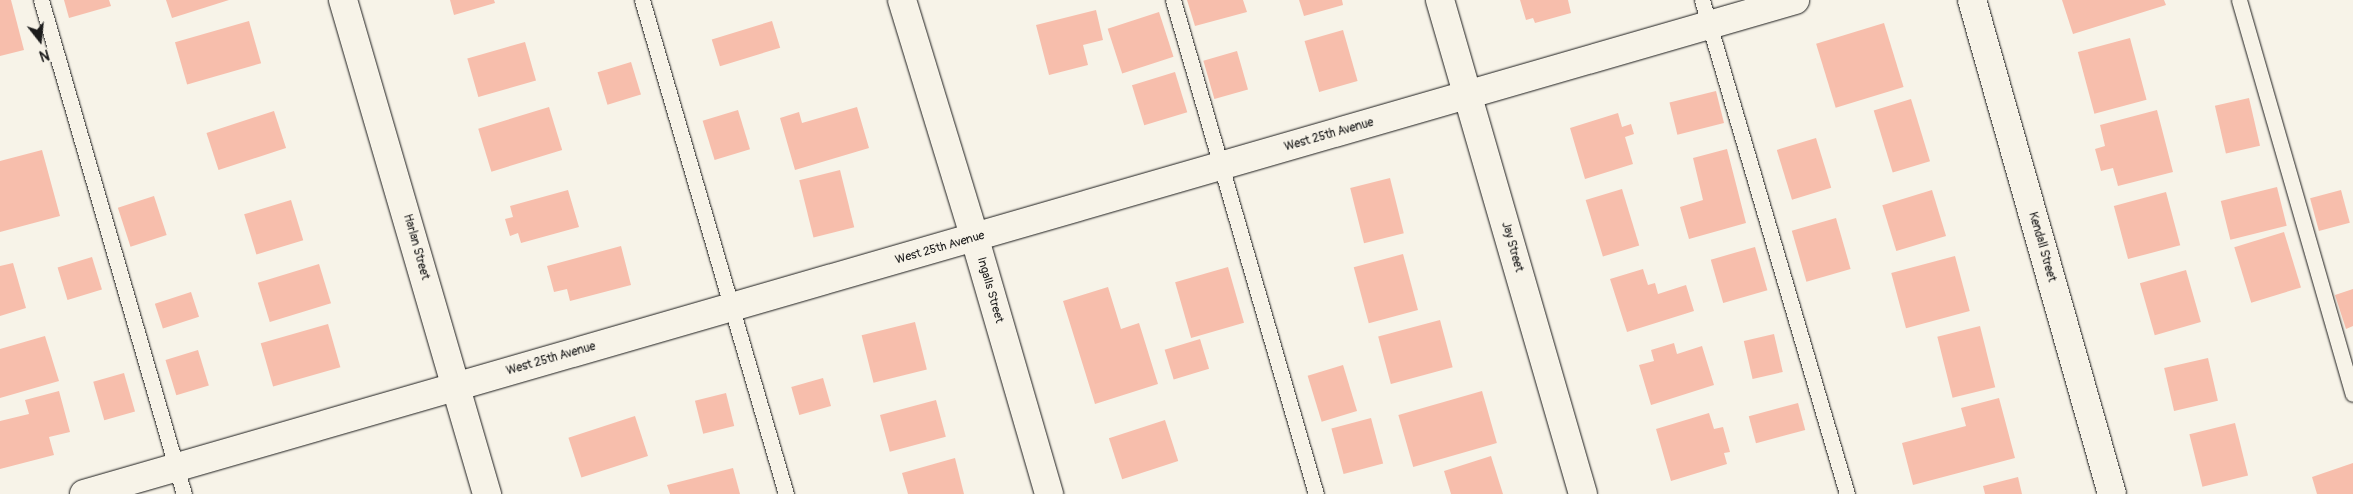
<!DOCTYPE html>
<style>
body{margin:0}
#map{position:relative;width:2353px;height:494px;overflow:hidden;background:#f7f3e8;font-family:Pangolin,sans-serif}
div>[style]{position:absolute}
.building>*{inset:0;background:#f7beac;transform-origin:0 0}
.roads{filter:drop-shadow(0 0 1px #1c1c1c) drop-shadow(0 0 1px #1c1c1c)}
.service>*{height:15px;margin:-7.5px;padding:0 7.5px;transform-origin:7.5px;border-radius:7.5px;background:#f7f3e8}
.minor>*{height:28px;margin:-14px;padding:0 14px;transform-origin:14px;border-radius:14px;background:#f7f3e8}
.tertiary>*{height:28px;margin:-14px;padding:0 14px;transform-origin:14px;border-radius:14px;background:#f7f3e8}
span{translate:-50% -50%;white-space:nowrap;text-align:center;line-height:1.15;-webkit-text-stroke:4px #f7f3e8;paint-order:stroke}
.street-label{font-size:12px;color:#1c1c1c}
.north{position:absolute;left:15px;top:15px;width:50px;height:50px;-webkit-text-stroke:4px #f7f3e8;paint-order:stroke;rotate:164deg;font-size:14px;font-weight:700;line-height:20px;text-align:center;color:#1c1c1c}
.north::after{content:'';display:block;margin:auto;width:18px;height:22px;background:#1c1c1c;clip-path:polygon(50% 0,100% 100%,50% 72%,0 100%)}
</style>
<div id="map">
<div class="building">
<i style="clip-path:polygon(0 0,11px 0,24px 50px,0 56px)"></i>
<i style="clip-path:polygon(64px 0,109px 0,111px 6px,69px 18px)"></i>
<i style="clip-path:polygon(166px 0,229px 0,172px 18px)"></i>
<i style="clip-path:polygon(450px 0,494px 0,495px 3px,454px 15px)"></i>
<i style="clip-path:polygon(1187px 0,1243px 0,1247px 12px,1195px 26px)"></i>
<i style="clip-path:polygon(1299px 0,1342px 0,1343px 5px,1304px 16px)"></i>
<i style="clip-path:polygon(1520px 0,1568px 0,1571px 13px,1535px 23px,1533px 18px,1526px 20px)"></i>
<i style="clip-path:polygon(2062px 0,2164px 0,2166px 5px,2073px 34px)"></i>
<i style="clip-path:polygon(1096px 10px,1103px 40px,1083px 45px,1088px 65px,1049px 75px,1036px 25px)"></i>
<i style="left:1159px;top:12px;width:47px;height:54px;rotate:72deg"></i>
<i style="left:249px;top:21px;width:44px;height:77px;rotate:74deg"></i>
<i style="left:772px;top:21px;width:28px;height:63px;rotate:73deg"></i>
<i style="left:1884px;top:23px;width:67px;height:71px;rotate:73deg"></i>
<i style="left:1343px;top:30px;width:53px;height:40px;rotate:74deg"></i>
<i style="left:2130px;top:38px;width:64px;height:54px;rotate:75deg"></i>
<i style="left:525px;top:42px;width:40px;height:60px;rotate:74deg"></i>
<i style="left:1237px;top:51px;width:40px;height:35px;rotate:74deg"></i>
<i style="left:631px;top:62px;width:34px;height:35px;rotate:73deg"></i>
<i style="left:1175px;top:72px;width:42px;height:45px;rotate:73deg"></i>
<i style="left:1716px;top:91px;width:33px;height:48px;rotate:76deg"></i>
<i style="left:2249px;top:98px;width:49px;height:35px;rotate:77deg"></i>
<i style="left:1911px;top:99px;width:65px;height:39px;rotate:73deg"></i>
<i style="left:549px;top:107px;width:45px;height:74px;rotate:73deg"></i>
<i style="clip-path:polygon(857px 107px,869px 148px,795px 170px,780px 118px,799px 112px,802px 123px)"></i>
<i style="left:738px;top:110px;width:41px;height:37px;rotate:73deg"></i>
<i style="clip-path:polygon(2157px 110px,2173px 172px,2118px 186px,2113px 168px,2101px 171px,2095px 149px,2105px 146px,2100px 125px)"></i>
<i style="left:274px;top:111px;width:39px;height:71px;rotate:72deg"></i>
<i style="clip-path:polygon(1618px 113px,1622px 127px,1631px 124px,1634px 134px,1625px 137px,1633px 164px,1585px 179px,1570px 128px)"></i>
<i style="left:1816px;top:138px;width:52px;height:41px;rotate:73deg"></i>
<i style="clip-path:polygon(1727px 149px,1746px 223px,1689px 239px,1680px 207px,1703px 200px,1693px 158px)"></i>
<i style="clip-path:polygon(42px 150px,60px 216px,0 232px,0 161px)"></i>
<i style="left:840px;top:170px;width:59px;height:42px;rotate:76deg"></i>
<i style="left:1390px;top:178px;width:57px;height:41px;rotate:76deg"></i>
<i style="left:2277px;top:187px;width:40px;height:58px;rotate:76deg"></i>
<i style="left:1622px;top:189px;width:59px;height:38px;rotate:73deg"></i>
<i style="clip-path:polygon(568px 190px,579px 227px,521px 243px,518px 233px,510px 236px,505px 219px,513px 217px,510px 206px)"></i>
<i style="left:1932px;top:190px;width:48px;height:52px;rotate:73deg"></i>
<i style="left:2341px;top:190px;width:34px;height:32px;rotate:75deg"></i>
<i style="left:2166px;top:192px;width:55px;height:54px;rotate:75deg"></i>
<i style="left:154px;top:196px;width:41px;height:38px;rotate:72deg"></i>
<i style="left:291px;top:200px;width:42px;height:49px;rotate:73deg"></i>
<i style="left:1836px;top:218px;width:53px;height:46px;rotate:74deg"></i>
<i style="left:2284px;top:232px;width:58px;height:52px;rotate:73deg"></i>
<i style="clip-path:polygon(621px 246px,631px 285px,570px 301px,567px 289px,554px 292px,547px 266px)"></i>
<i style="left:1755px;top:247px;width:45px;height:46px;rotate:74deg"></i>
<i style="left:1403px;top:254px;width:58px;height:51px;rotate:75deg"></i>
<i style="left:1955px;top:256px;width:57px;height:66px;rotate:75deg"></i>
<i style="left:92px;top:257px;width:34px;height:36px;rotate:73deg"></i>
<i style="clip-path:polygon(13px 263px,26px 308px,0 316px,0 266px)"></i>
<i style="left:319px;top:264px;width:41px;height:64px;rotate:73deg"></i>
<i style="left:1228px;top:267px;width:58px;height:55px;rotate:74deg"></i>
<i style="clip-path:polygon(1643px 269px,1648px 285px,1655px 283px,1658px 294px,1686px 285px,1694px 311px,1627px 332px,1610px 279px)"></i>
<i style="left:2186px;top:270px;width:54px;height:48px;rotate:74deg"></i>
<i style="clip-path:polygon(1108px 287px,1121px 329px,1139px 323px,1158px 384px,1095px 404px,1063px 301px)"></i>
<i style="clip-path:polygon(2353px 289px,2353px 326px,2346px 329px,2335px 295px)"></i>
<i style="left:191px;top:292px;width:26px;height:38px;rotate:72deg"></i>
<i style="left:1440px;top:320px;width:49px;height:64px;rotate:75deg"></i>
<i style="left:915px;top:322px;width:49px;height:55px;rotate:76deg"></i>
<i style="left:328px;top:324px;width:45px;height:70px;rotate:74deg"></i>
<i style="left:1980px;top:326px;width:63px;height:44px;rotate:76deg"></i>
<i style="left:1774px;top:334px;width:39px;height:31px;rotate:77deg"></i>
<i style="clip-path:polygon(45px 336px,59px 381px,0 398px,0 349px)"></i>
<i style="left:1200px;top:339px;width:31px;height:37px;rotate:73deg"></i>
<i style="clip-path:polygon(1674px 343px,1677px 354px,1702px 346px,1714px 385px,1651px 405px,1639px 365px,1654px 361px,1651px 350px)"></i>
<i style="left:198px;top:350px;width:37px;height:34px;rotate:73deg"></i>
<i style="left:2208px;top:358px;width:44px;height:45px;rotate:77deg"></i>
<i style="left:1343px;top:365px;width:48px;height:37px;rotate:73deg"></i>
<i style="left:124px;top:373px;width:40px;height:32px;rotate:74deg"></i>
<i style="left:823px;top:378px;width:29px;height:33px;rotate:74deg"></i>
<i style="clip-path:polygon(59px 391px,70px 432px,49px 437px,54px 455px,0 469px,0 421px,29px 414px,25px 400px)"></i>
<i style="left:1482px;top:391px;width:54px;height:87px;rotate:74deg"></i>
<i style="left:726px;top:393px;width:34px;height:32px;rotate:76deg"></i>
<i style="clip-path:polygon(1999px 398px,2015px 458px,1913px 485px,1902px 443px,1966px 426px,1961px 408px)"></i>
<i style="left:936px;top:400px;width:38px;height:58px;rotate:75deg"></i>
<i style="left:1798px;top:403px;width:28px;height:51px;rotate:75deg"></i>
<i style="clip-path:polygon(1709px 413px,1714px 429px,1723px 427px,1730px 452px,1724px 453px,1727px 464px,1671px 481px,1656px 429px)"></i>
<i style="left:635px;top:416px;width:42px;height:70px;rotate:72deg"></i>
<i style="left:1371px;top:418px;width:47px;height:41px;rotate:75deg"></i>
<i style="left:1165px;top:420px;width:43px;height:59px;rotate:72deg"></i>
<i style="left:2235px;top:423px;width:54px;height:47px;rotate:76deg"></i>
<i style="clip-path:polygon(1491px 456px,1503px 494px,1451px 494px,1444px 471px)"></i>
<i style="clip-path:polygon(955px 458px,964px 494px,908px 494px,902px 473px)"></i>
<i style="clip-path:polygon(2353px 463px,2353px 494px,2317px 494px,2312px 477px)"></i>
<i style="clip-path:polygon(733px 468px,740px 494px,670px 494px,667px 485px)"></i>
<i style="clip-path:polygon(2018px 477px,2022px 494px,1985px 494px,1983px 486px)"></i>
</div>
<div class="roads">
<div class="service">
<i style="left:41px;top:0;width:514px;rotate:73.86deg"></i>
<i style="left:642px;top:0;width:515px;rotate:73.75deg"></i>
<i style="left:1173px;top:0;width:514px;rotate:73.86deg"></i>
<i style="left:1702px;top:0;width:515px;rotate:73.64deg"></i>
<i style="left:2239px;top:0;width:410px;rotate:73.9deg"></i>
</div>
<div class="minor">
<i style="left:902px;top:0;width:250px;rotate:73deg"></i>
<i style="left:975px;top:239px;width:266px;rotate:73.8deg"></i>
<i style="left:1440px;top:0;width:514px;rotate:73.86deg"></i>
<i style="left:1972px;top:0;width:513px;rotate:74.18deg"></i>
<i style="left:84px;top:494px;width:1781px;rotate:-16.1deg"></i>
</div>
<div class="tertiary">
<i style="left:343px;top:0;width:515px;rotate:73.75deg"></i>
</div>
</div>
<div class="street-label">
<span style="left:1329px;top:135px;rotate:-16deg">West 25th Avenue</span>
<span style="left:416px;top:247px;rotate:74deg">Harlan Street</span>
<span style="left:1512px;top:247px;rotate:74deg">Jay Street</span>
<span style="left:2042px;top:247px;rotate:74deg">Kendall Street</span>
<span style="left:940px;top:248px;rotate:-16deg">West 25th Avenue</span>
<span style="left:990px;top:290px;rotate:74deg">Ingalls Street</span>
<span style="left:551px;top:359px;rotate:-16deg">West 25th Avenue</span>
</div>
<div class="north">N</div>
</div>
